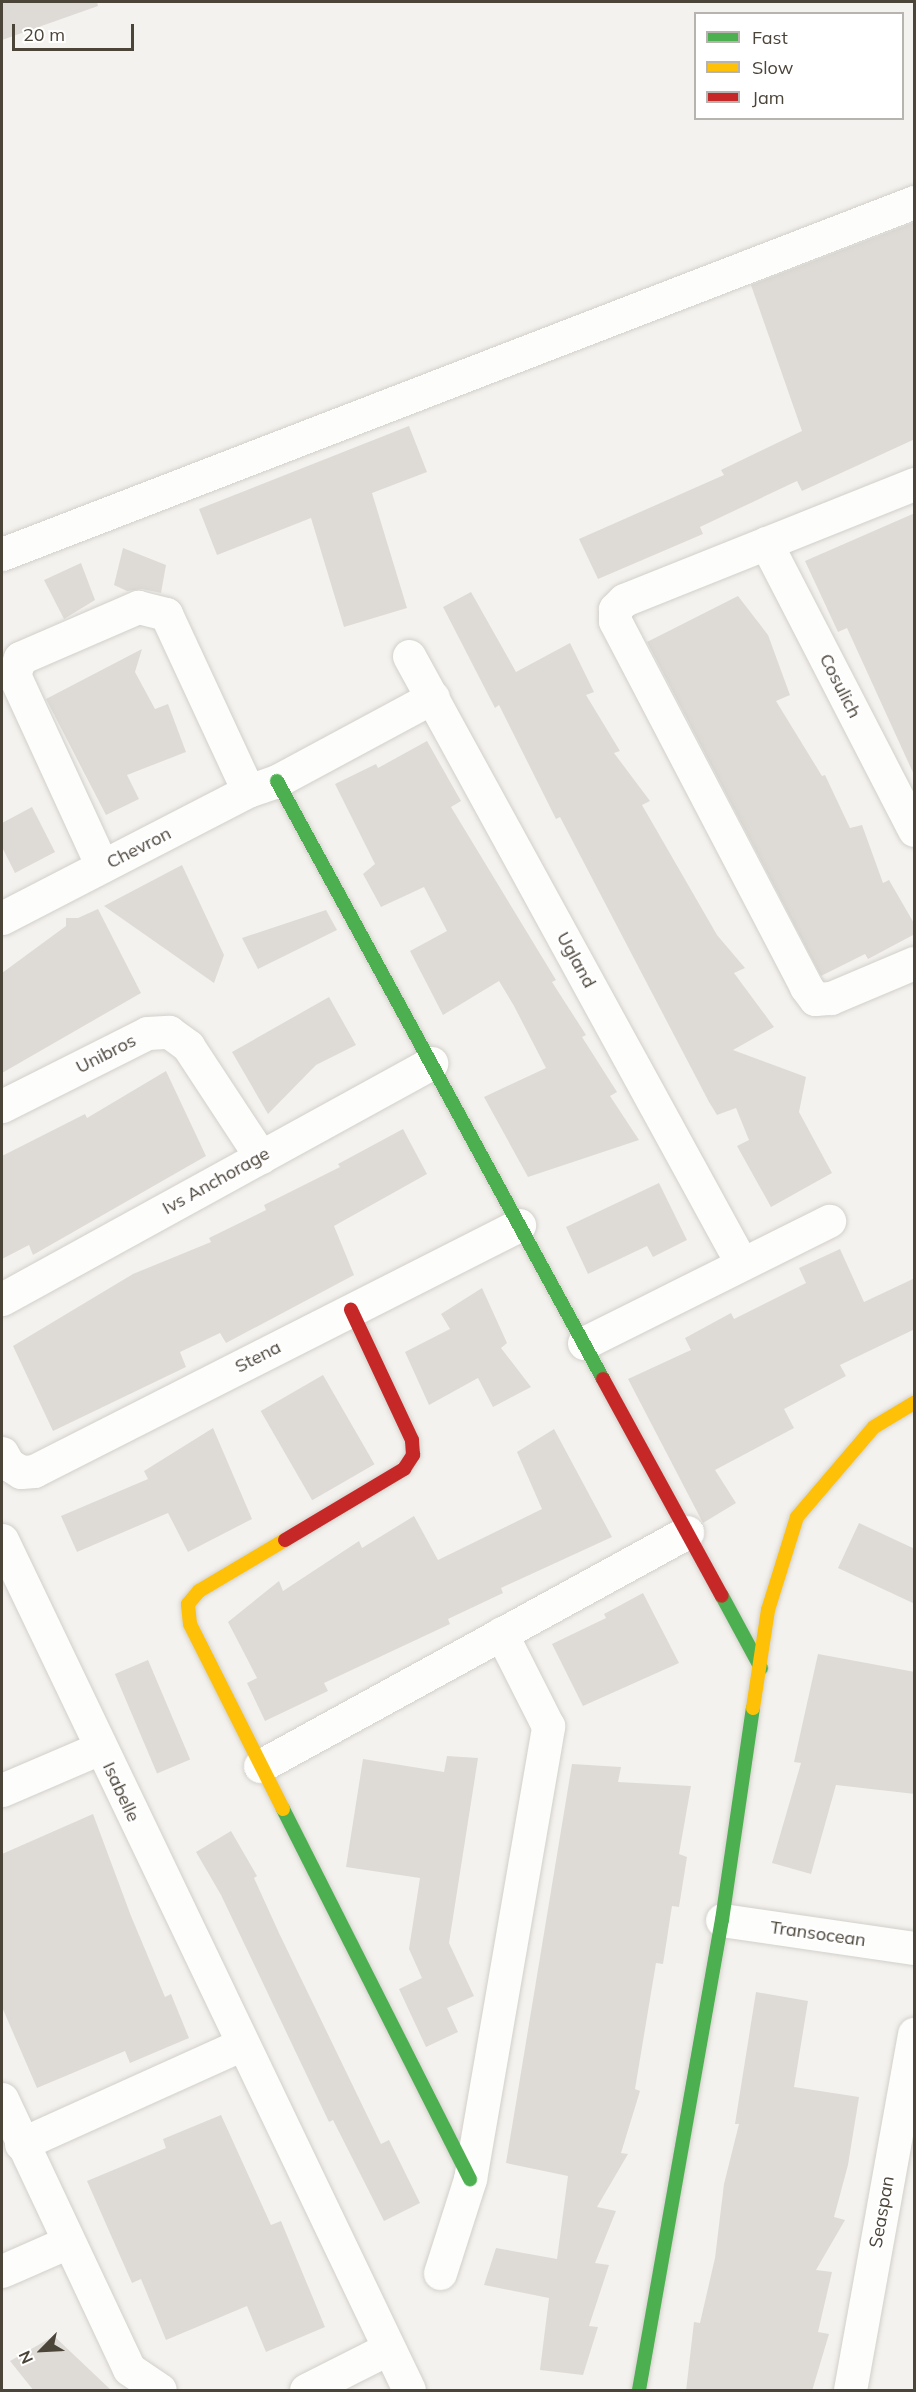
<!DOCTYPE html>
<style>
body{margin:0}
#map{position:relative;width:916px;height:2392px;overflow:hidden;background:#f4f2ee;font-family:Mulish,sans-serif}
div>[style]{position:absolute}
.building>*{inset:0;background:#dedbd6;transform-origin:0 0}
.roads{filter:drop-shadow(0 0 2px #d2d0cb) drop-shadow(0 0 2px #d2d0cb)}
.street>*{height:33px;margin:-16.5px;padding:0 16.5px;transform-origin:16.5px;border-radius:16.5px;background:#fdfdfc}
.fast>*{height:14px;margin:-7px;padding:0 7px;transform-origin:7px;border-radius:7px;background:#4caf50}
.slow>*{height:14px;margin:-7px;padding:0 7px;transform-origin:7px;border-radius:7px;background:#ffc107}
.jam>*{height:14px;margin:-7px;padding:0 7px;transform-origin:7px;border-radius:7px;background:#c62828}
span{translate:-50% -50%;white-space:nowrap;text-align:center;line-height:1.15;-webkit-text-stroke:4.5px #fff;paint-order:stroke}
.street-label{font-size:18px;color:#4b4439}
.frame{position:absolute;inset:0;border:3px solid #4b4439;pointer-events:none}
.legend{position:absolute;left:694px;top:12px;width:210px;height:108px;box-sizing:border-box;background:#fff;border:2px solid #b7b4b0;margin:0;padding:8px 10px;list-style:none;font-size:18px;color:#4b4439}
.legend li{display:flex;align-items:center;gap:12px;height:30px}
.legend b{width:30px;border:2px solid #b7b4b0}
.north{position:absolute;left:12px;top:2320px;width:60px;height:60px;-webkit-text-stroke:4px #fff;paint-order:stroke;rotate:246deg;font-size:16px;font-weight:700;line-height:24px;text-align:center;color:#4b4439}
.north::after{content:'';display:block;margin:auto;width:21px;height:27px;background:#4b4439;clip-path:polygon(50% 0,100% 100%,50% 72%,0 100%)}
.scale{position:absolute;left:12px;top:24px;width:122px;height:27px;box-sizing:border-box;border:3px solid #4b4439;border-top:0;padding-left:8px;font-size:18px;line-height:21px;white-space:nowrap;color:#4b4439;-webkit-text-stroke:4px #fff;paint-order:stroke}
</style>
<div id="map">
<div class="building">
<i style="clip-path:polygon(2px 2px,97px 2px,98px 6px,2px 40px)"></i>
<i style="clip-path:polygon(915px 222px,915px 439px,802px 491px,797px 481px,700px 527px,703px 534px,598px 579px,579px 539px,724px 475px,721px 470px,802px 431px,751px 285px)"></i>
<i style="clip-path:polygon(409px 426px,427px 472px,372px 493px,407px 608px,344px 627px,311px 518px,217px 555px,199px 509px)"></i>
<i style="clip-path:polygon(915px 513px,915px 777px,847px 628px,838px 632px,805px 561px)"></i>
<i style="clip-path:polygon(123px 548px,166px 565px,161px 593px,142px 589px,127px 591px,114px 585px)"></i>
<i style="clip-path:polygon(81px 563px,95px 600px,64px 619px,44px 580px)"></i>
<i style="clip-path:polygon(471px 592px,516px 672px,570px 643px,594px 692px,586px 695px,620px 751px,614px 753px,650px 801px,642px 805px,717px 935px,745px 968px,734px 973px,774px 1027px,733px 1050px,806px 1077px,799px 1112px,832px 1173px,771px 1207px,737px 1146px,749px 1140px,736px 1108px,717px 1115px,709px 1102px,560px 817px,556px 819px,499px 705px,495px 708px,443px 607px)"></i>
<i style="clip-path:polygon(738px 596px,768px 635px,790px 695px,776px 701px,822px 776px,825px 775px,850px 828px,862px 825px,883px 883px,889px 880px,915px 925px,915px 934px,868px 959px,865px 954px,821px 976px,647px 642px)"></i>
<i style="clip-path:polygon(142px 649px,135px 672px,155px 709px,168px 704px,186px 752px,127px 775px,139px 799px,106px 815px,46px 699px)"></i>
<i style="clip-path:polygon(427px 741px,461px 801px,451px 807px,556px 980px,552px 982px,586px 1035px,582px 1037px,617px 1092px,610px 1096px,639px 1140px,528px 1177px,484px 1097px,546px 1068px,514px 1006px,499px 981px,443px 1015px,410px 951px,447px 931px,424px 887px,381px 907px,363px 874px,375px 864px,335px 784px,376px 764px,378px 768px)"></i>
<i style="clip-path:polygon(32px 807px,55px 852px,15px 873px,2px 847px,2px 823px)"></i>
<i style="clip-path:polygon(182px 865px,224px 955px,214px 983px,104px 906px)"></i>
<i style="clip-path:polygon(98px 909px,141px 993px,2px 1073px,2px 973px,66px 926px,66px 918px,78px 918px)"></i>
<i style="clip-path:polygon(326px 910px,337px 930px,258px 969px,242px 938px)"></i>
<i style="clip-path:polygon(329px 997px,356px 1045px,316px 1065px,268px 1114px,232px 1052px)"></i>
<i style="clip-path:polygon(166px 1071px,206px 1156px,33px 1255px,29px 1245px,2px 1259px,2px 1156px,85px 1114px,87px 1118px)"></i>
<i style="clip-path:polygon(403px 1129px,427px 1174px,334px 1226px,354px 1275px,226px 1343px,220px 1333px,180px 1352px,186px 1367px,53px 1431px,13px 1346px,133px 1274px,211px 1242px,209px 1238px,266px 1210px,264px 1205px,340px 1167px,338px 1164px)"></i>
<i style="clip-path:polygon(659px 1183px,687px 1240px,653px 1257px,647px 1246px,588px 1274px,566px 1227px)"></i>
<i style="clip-path:polygon(840px 1249px,864px 1302px,915px 1278px,915px 1329px,840px 1365px,846px 1376px,784px 1409px,794px 1428px,715px 1470px,736px 1503px,703px 1523px,628px 1379px,691px 1350px,685px 1338px,731px 1313px,734px 1319px,806px 1283px,799px 1268px)"></i>
<i style="clip-path:polygon(482px 1288px,507px 1343px,501px 1348px,531px 1387px,493px 1407px,478px 1378px,429px 1405px,405px 1352px,450px 1329px,441px 1314px)"></i>
<i style="left:323px;top:1375px;width:103px;height:72px;rotate:60deg"></i>
<i style="clip-path:polygon(213px 1428px,252px 1519px,188px 1552px,168px 1513px,77px 1552px,61px 1516px,148px 1479px,144px 1471px)"></i>
<i style="clip-path:polygon(554px 1429px,612px 1537px,501px 1588px,503px 1593px,448px 1619px,450px 1624px,324px 1683px,328px 1691px,265px 1721px,247px 1683px,257px 1678px,228px 1622px,279px 1581px,283px 1591px,359px 1541px,362px 1548px,414px 1516px,438px 1560px,542px 1509px,517px 1452px)"></i>
<i style="clip-path:polygon(859px 1523px,915px 1549px,915px 1604px,838px 1568px)"></i>
<i style="clip-path:polygon(643px 1593px,679px 1663px,583px 1706px,552px 1644px,606px 1618px,604px 1614px)"></i>
<i style="clip-path:polygon(818px 1654px,915px 1672px,915px 1794px,836px 1785px,811px 1874px,772px 1863px,801px 1763px,794px 1762px)"></i>
<i style="left:148px;top:1660px;width:108px;height:36px;rotate:67deg"></i>
<i style="clip-path:polygon(447px 1756px,478px 1758px,449px 1943px,474px 1996px,447px 2008px,458px 2032px,426px 2047px,399px 1989px,422px 1978px,409px 1949px,420px 1878px,346px 1867px,363px 1759px,444px 1772px)"></i>
<i style="clip-path:polygon(572px 1764px,621px 1767px,618px 1782px,691px 1786px,679px 1854px,687px 1857px,679px 1907px,672px 1906px,663px 1964px,656px 1963px,635px 2089px,640px 2091px,621px 2153px,628px 2154px,597px 2207px,616px 2211px,595px 2263px,609px 2265px,589px 2326px,598px 2327px,583px 2375px,540px 2370px,549px 2298px,484px 2285px,496px 2248px,557px 2259px,568px 2176px,506px 2163px)"></i>
<i style="clip-path:polygon(93px 1814px,131px 1916px,165px 1997px,171px 1994px,189px 2038px,130px 2063px,125px 2051px,37px 2088px,2px 2007px,2px 1854px)"></i>
<i style="clip-path:polygon(231px 1831px,257px 1876px,254px 1878px,279px 1933px,381px 2144px,389px 2140px,420px 2203px,384px 2221px,333px 2120px,329px 2122px,221px 1895px,196px 1852px)"></i>
<i style="clip-path:polygon(756px 1992px,808px 2001px,794px 2087px,859px 2097px,848px 2165px,834px 2217px,845px 2220px,816px 2270px,832px 2272px,818px 2332px,829px 2334px,812px 2391px,686px 2391px,694px 2322px,700px 2323px,715px 2258px,724px 2184px,739px 2124px,735px 2124px)"></i>
<i style="clip-path:polygon(221px 2115px,271px 2225px,281px 2221px,325px 2327px,266px 2352px,247px 2306px,166px 2340px,141px 2279px,132px 2283px,87px 2181px,166px 2148px,163px 2139px)"></i>
<i style="clip-path:polygon(54px 2336px,112px 2391px,34px 2391px,10px 2361px)"></i>
</div>
<div class="roads">
<div class="street">
<i style="left:914px;top:484px;width:312px;rotate:158.2deg"></i>
<i style="left:624px;top:600px;width:13px;rotate:135deg"></i>
<i style="left:615px;top:609px;width:12px;rotate:90deg"></i>
<i style="left:615px;top:621px;width:413px;rotate:62.4deg"></i>
<i style="left:806px;top:987px;width:15px;rotate:53deg"></i>
<i style="left:815px;top:999px;width:16px;rotate:-4deg"></i>
<i style="left:831px;top:998px;width:90px;rotate:-22.9deg"></i>
<i style="left:766px;top:543px;width:323px;rotate:62.7deg"></i>
<i style="left:2px;top:554px;width:978px;rotate:-21.1deg"></i>
<i style="left:409px;top:656px;width:693px;rotate:61.29deg"></i>
<i style="left:102px;top:866px;width:210px;rotate:-114.7deg"></i>
<i style="left:14px;top:675px;width:18px;rotate:-71deg"></i>
<i style="left:20px;top:658px;width:129px;rotate:-23.4deg"></i>
<i style="left:138px;top:607px;width:29px;rotate:14deg"></i>
<i style="left:166px;top:614px;width:195px;rotate:65.1deg"></i>
<i style="left:2px;top:918px;width:277px;rotate:-27.3deg"></i>
<i style="left:248px;top:791px;width:31px;rotate:-19deg"></i>
<i style="left:277px;top:781px;width:177px;rotate:-28.3deg"></i>
<i style="left:2px;top:1106px;width:162px;rotate:-26.7deg"></i>
<i style="left:147px;top:1033px;width:22px;rotate:-3deg"></i>
<i style="left:169px;top:1032px;width:24px;rotate:36deg"></i>
<i style="left:188px;top:1046px;width:133px;rotate:56.7deg"></i>
<i style="left:2px;top:1299px;width:490px;rotate:-28.8deg"></i>
<i style="left:584px;top:1343px;width:274px;rotate:-26.5deg"></i>
<i style="left:2px;top:1453px;width:13px;rotate:61deg"></i>
<i style="left:8px;top:1464px;width:15px;rotate:32deg"></i>
<i style="left:21px;top:1472px;width:13px;rotate:-4deg"></i>
<i style="left:34px;top:1471px;width:544px;rotate:-26.89deg"></i>
<i style="left:2px;top:1540px;width:942px;rotate:64.41deg"></i>
<i style="left:260px;top:1766px;width:487px;rotate:-28.7deg"></i>
<i style="left:2px;top:1790px;width:107px;rotate:-23.2deg"></i>
<i style="left:722px;top:1920px;width:194px;rotate:8.3deg"></i>
<i style="left:2px;top:2099px;width:298px;rotate:64.8deg"></i>
<i style="left:129px;top:2369px;width:37px;rotate:34deg"></i>
<i style="left:21px;top:2144px;width:240px;rotate:-24.3deg"></i>
<i style="left:2px;top:2271px;width:70px;rotate:-23.6deg"></i>
<i style="left:440px;top:2273px;width:99px;rotate:-72.3deg"></i>
<i style="left:470px;top:2179px;width:460px;rotate:-80.2deg"></i>
<i style="left:548px;top:1726px;width:104px;rotate:-116.8deg"></i>
<i style="left:306px;top:2390px;width:91px;rotate:-26.8deg"></i>
<i style="left:850px;top:2390px;width:362px;rotate:-79.8deg"></i>
</div>
<div class="fast">
<i style="left:277px;top:781px;width:681px;rotate:61.4deg"></i>
<i style="left:722px;top:1596px;width:82px;rotate:61.6deg"></i>
<i style="left:283px;top:1809px;width:415px;rotate:63.2deg"></i>
<i style="left:639px;top:2390px;width:477px;rotate:-80deg"></i>
<i style="left:722px;top:1920px;width:214px;rotate:-81.7deg"></i>
</div>
<div class="slow">
<i style="left:753px;top:1708px;width:99px;rotate:-81.3deg"></i>
<i style="left:768px;top:1610px;width:97px;rotate:-72.7deg"></i>
<i style="left:797px;top:1517px;width:118px;rotate:-49.5deg"></i>
<i style="left:874px;top:1427px;width:47px;rotate:-31deg"></i>
<i style="left:283px;top:1809px;width:207px;rotate:-116.7deg"></i>
<i style="left:190px;top:1624px;width:20px;rotate:-96deg"></i>
<i style="left:188px;top:1604px;width:17px;rotate:-50deg"></i>
<i style="left:199px;top:1591px;width:100px;rotate:-30.7deg"></i>
</div>
<div class="jam">
<i style="left:603px;top:1379px;width:247px;rotate:61.3deg"></i>
<i style="left:285px;top:1540px;width:139px;rotate:-30.8deg"></i>
<i style="left:404px;top:1469px;width:17px;rotate:-57deg"></i>
<i style="left:413px;top:1455px;width:15px;rotate:-94deg"></i>
<i style="left:412px;top:1440px;width:144px;rotate:-115.1deg"></i>
</div>
</div>
<div class="street-label">
<span style="left:840px;top:686px;rotate:63deg">Cosulich</span>
<span style="left:139px;top:848px;rotate:-27deg">Chevron</span>
<span style="left:576px;top:960px;rotate:61deg">Ugland</span>
<span style="left:106px;top:1054px;rotate:-27deg">Unibros</span>
<span style="left:216px;top:1181px;rotate:-29deg">Ivs Anchorage</span>
<span style="left:258px;top:1357px;rotate:-27deg">Stena</span>
<span style="left:121px;top:1792px;rotate:65deg">Isabelle</span>
<span style="left:818px;top:1934px;rotate:8deg">Transocean</span>
<span style="left:882px;top:2212px;rotate:-80deg">Seaspan</span>
</div>
<div class="frame"></div>
<ul class="legend">
<li><b style="height:8px;background:#4caf50"></b>Fast</li>
<li><b style="height:8px;background:#ffc107"></b>Slow</li>
<li><b style="height:8px;background:#c62828"></b>Jam</li>
</ul>
<div class="north">N</div>
<div class="scale">20 m</div>
</div>
